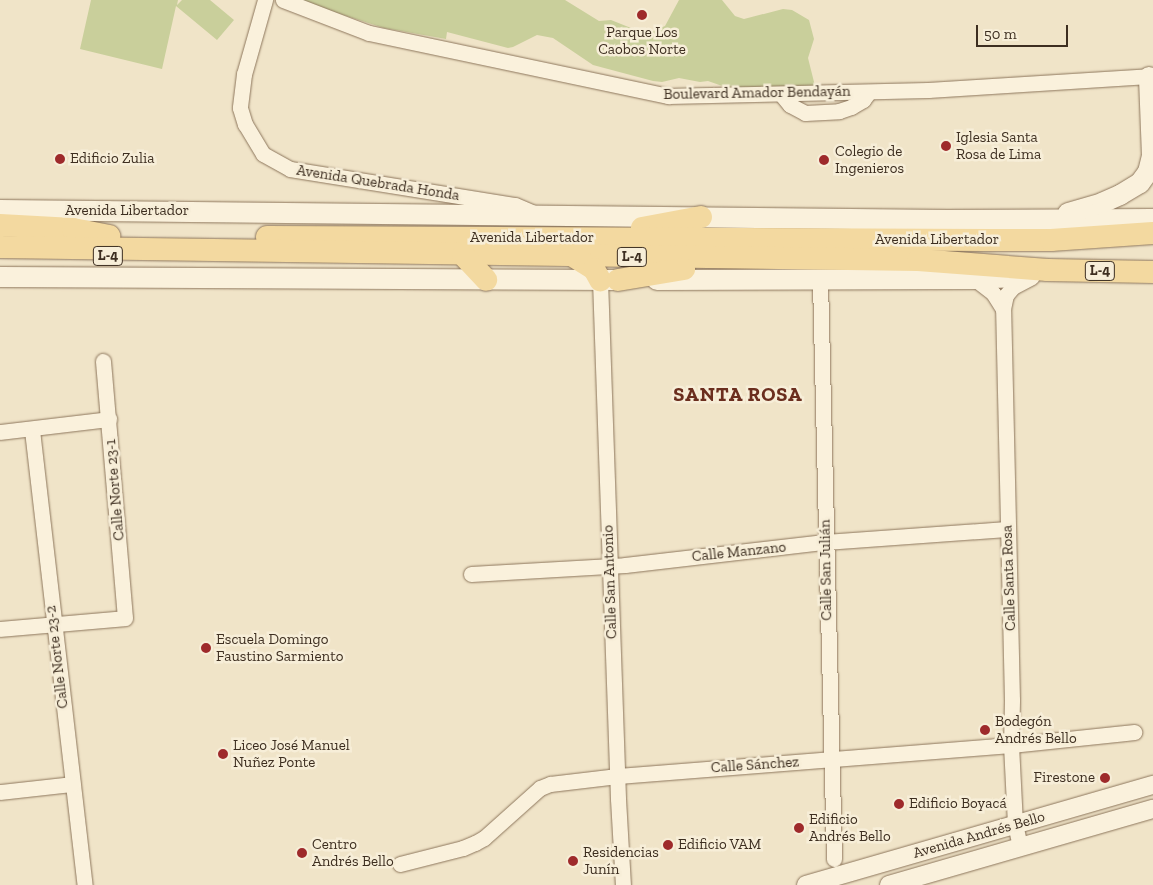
<!DOCTYPE html>
<meta charset="utf-8">
<style>
body{margin:0}
#map{position:relative;width:1153px;height:885px;overflow:hidden;background:#f0e4c8;font-family:"Zilla Slab",serif}
div>[style]{position:absolute}
.green>*{inset:0;background:#c9cf9b}
.roads{filter:drop-shadow(0 0 1px #8d765c) drop-shadow(0 0 1px #8d765c)}
.minor>*{height:15px;margin:-7.5px;padding:0 7.5px;transform-origin:7.5px;border-radius:7.5px;background:#faf1dc}
.tertiary>*{height:18px;margin:-9px;padding:0 9px;transform-origin:9px;border-radius:9px;background:#faf1dc}
.secondary>*{height:20px;margin:-10px;padding:0 10px;transform-origin:10px;border-radius:10px;background:#faf1dc}
.primary>*{height:22px;margin:-11px;padding:0 11px;transform-origin:11px;border-radius:11px;background:#f3d9a0}
.dots>*{width:14px;height:14px;translate:-50% -50%;box-sizing:border-box;border:2px solid #f7eed8;border-radius:50%}
span{translate:-50% -50%;white-space:nowrap;text-align:center;line-height:1.15;-webkit-text-stroke:5px #f7eed8;paint-order:stroke}
.shield-label span{padding:1px 4px;background:#f7eed8;border:1px solid;border-radius:4px;-webkit-text-stroke-width:0}
.shield-label{font-size:14px;color:#3d2e20;font-weight:700}
.poi-label{font-size:15px;color:#3d2e20}
.left{translate:0 -50%;text-align:left}
.right{translate:-100% -50%;text-align:right}
.street-label{font-size:15px;color:#3d2e20}
.district-label{font-size:20px;color:#6b2e1e;font-weight:700;letter-spacing:1px}
.scale{position:absolute;left:976px;top:25px;width:92px;height:22px;box-sizing:border-box;border:2px solid #3d2e20;border-top:0;padding-left:6px;font-size:15px;line-height:18px;white-space:nowrap;color:#3d2e20;-webkit-text-stroke:4px #f7eed8;paint-order:stroke}
</style>
<div id="map">
<div class="green">
<i style="clip-path:polygon(91px 0,178px 0,177px 5px,182px 0,210px 0,234px 20px,217px 40px,176px 6px,162px 69px,80px 49px)"></i>
<i style="clip-path:polygon(296px 0,565px 0,599px 21px,611px 20px,641px 32px,651px 32px,665px 26px,679px 0,722px 0,735px 16px,744px 19px,783px 9px,792px 10px,809px 20px,814px 39px,808px 58px,815px 86px,728px 88px,708px 81px,700px 82px,679px 78px,662px 82px,653px 81px,593px 65px,553px 38px,537px 35px,513px 47px,508px 48px,447px 32px,446px 39px,384px 28px)"></i>
</div>
<div class="roads">
<div class="minor">
<i style="left:265px;top:0;width:77px;rotate:105.8deg"></i>
<i style="left:244px;top:74px;width:34px;rotate:97deg"></i>
<i style="left:240px;top:108px;width:17px;rotate:73deg"></i>
<i style="left:245px;top:124px;width:35px;rotate:59deg"></i>
<i style="left:263px;top:154px;width:31px;rotate:29deg"></i>
<i style="left:290px;top:169px;width:228px;rotate:9.1deg"></i>
<i style="left:515px;top:205px;width:21px;rotate:23deg"></i>
<i style="left:283px;top:0;width:92px;rotate:21deg"></i>
<i style="left:369px;top:33px;width:306px;rotate:11.9deg"></i>
<i style="left:668px;top:96px;width:260px;rotate:-1.3deg"></i>
<i style="left:928px;top:90px;width:225px;rotate:-3.6deg"></i>
<i style="left:781px;top:94px;width:14px;rotate:51deg"></i>
<i style="left:790px;top:105px;width:17px;rotate:28deg"></i>
<i style="left:805px;top:113px;width:34px;rotate:-3deg"></i>
<i style="left:839px;top:111px;width:13px;rotate:-18deg"></i>
<i style="left:851px;top:107px;width:14px;rotate:-30deg"></i>
<i style="left:863px;top:100px;width:10px;rotate:-53deg"></i>
<i style="left:975px;top:279px;width:23px;rotate:38deg"></i>
<i style="left:993px;top:293px;width:19px;rotate:58deg"></i>
<i style="left:600px;top:280px;width:519px;rotate:88.01deg"></i>
<i style="left:618px;top:799px;width:86px;rotate:86.7deg"></i>
<i style="left:820px;top:281px;width:578px;rotate:88.61deg"></i>
<i style="left:32px;top:430px;width:458px;rotate:83.4deg"></i>
<i style="left:0;top:432px;width:110px;rotate:-6.8deg"></i>
<i style="left:471px;top:574px;width:154px;rotate:-3.3deg"></i>
<i style="left:625px;top:565px;width:201px;rotate:-6.6deg"></i>
<i style="left:825px;top:542px;width:182px;rotate:-4.1deg"></i>
<i style="left:0;top:629px;width:125px;rotate:-5deg"></i>
<i style="left:125px;top:618px;width:258px;rotate:-94.9deg"></i>
<i style="left:0;top:792px;width:73px;rotate:-6.3deg"></i>
<i style="left:1020px;top:846px;width:23px;rotate:-103deg"></i>
<i style="left:1015px;top:824px;width:79px;rotate:-92.9deg"></i>
<i style="left:1011px;top:745px;width:45px;rotate:-88.7deg"></i>
<i style="left:1012px;top:700px;width:391px;rotate:-91.3deg"></i>
<i style="left:1003px;top:309px;width:14px;rotate:-78deg"></i>
<i style="left:1006px;top:295px;width:11px;rotate:-49deg"></i>
<i style="left:1013px;top:287px;width:21px;rotate:-28deg"></i>
<i style="left:400px;top:864px;width:65px;rotate:-14.3deg"></i>
<i style="left:463px;top:848px;width:13px;rotate:-23deg"></i>
<i style="left:475px;top:843px;width:10px;rotate:-29deg"></i>
<i style="left:484px;top:838px;width:75px;rotate:-41.8deg"></i>
<i style="left:540px;top:788px;width:11px;rotate:-22deg"></i>
<i style="left:550px;top:784px;width:68px;rotate:-6.7deg"></i>
<i style="left:618px;top:776px;width:394px;rotate:-4.5deg"></i>
<i style="left:1011px;top:745px;width:124px;rotate:-6deg"></i>
</div>
<div class="tertiary">
<i style="left:806px;top:885px;width:361px;rotate:-16.1deg"></i>
<i style="left:889px;top:885px;width:275px;rotate:-16.1deg"></i>
</div>
<div class="secondary">
<i style="left:0;top:210px;width:946px;rotate:0.61deg"></i>
<i style="left:946px;top:220px;width:207px;rotate:-0.3deg"></i>
<i style="left:1068px;top:213px;width:35px;rotate:-16deg"></i>
<i style="left:1102px;top:203px;width:20px;rotate:-24deg"></i>
<i style="left:1120px;top:195px;width:23px;rotate:-31deg"></i>
<i style="left:1140px;top:183px;width:14px;rotate:-54deg"></i>
<i style="left:1148px;top:172px;width:16px;rotate:-76deg"></i>
<i style="left:1152px;top:156px;width:79px;rotate:-92.2deg"></i>
<i style="left:0;top:277px;width:613px;rotate:0.28deg"></i>
<i style="left:657px;top:280px;width:318px;rotate:-0.2deg"></i>
<i style="left:975px;top:279px;width:35px;rotate:-3deg"></i>
<i style="left:1010px;top:277px;width:20px;rotate:-9deg"></i>
</div>
<div class="primary">
<i style="left:0;top:225px;width:73px;rotate:3.1deg"></i>
<i style="left:73px;top:229px;width:37px;rotate:11deg"></i>
<i style="left:642px;top:228px;width:60px;rotate:-10.6deg"></i>
<i style="left:267px;top:237px;width:722px;rotate:0.24deg"></i>
<i style="left:989px;top:240px;width:62px"></i>
<i style="left:1051px;top:240px;width:102px;rotate:-3.9deg"></i>
<i style="left:0;top:247px;width:918px;rotate:0.81deg"></i>
<i style="left:918px;top:260px;width:130px;rotate:4.4deg"></i>
<i style="left:1048px;top:270px;width:105px;rotate:1.1deg"></i>
<i style="left:463px;top:255px;width:34px;rotate:47deg"></i>
<i style="left:573px;top:256px;width:25px;rotate:32deg"></i>
<i style="left:594px;top:269px;width:13px;rotate:61deg"></i>
<i style="left:618px;top:280px;width:67px;rotate:-9.5deg"></i>
</div>
</div>
<div class="dots">
<i style="left:642px;top:15px;background:#9e2a2b"></i>
<i style="left:946px;top:146px;background:#9e2a2b"></i>
<i style="left:60px;top:159px;background:#9e2a2b"></i>
<i style="left:824px;top:160px;background:#9e2a2b"></i>
<i style="left:206px;top:648px;background:#9e2a2b"></i>
<i style="left:985px;top:730px;background:#9e2a2b"></i>
<i style="left:223px;top:754px;background:#9e2a2b"></i>
<i style="left:1105px;top:778px;background:#9e2a2b"></i>
<i style="left:899px;top:804px;background:#9e2a2b"></i>
<i style="left:799px;top:828px;background:#9e2a2b"></i>
<i style="left:668px;top:845px;background:#9e2a2b"></i>
<i style="left:302px;top:853px;background:#9e2a2b"></i>
<i style="left:573px;top:861px;background:#9e2a2b"></i>
</div>
<div class="shield-label">
<span style="left:108px;top:256px">L-4</span>
<span style="left:632px;top:257px">L-4</span>
<span style="left:1100px;top:271px">L-4</span>
</div>
<div class="poi-label">
<span style="left:642px;top:41px">Parque Los<br>Caobos Norte</span>
<span class="left" style="left:956px;top:146px">Iglesia Santa<br>Rosa de Lima</span>
<span class="left" style="left:835px;top:160px">Colegio de<br>Ingenieros</span>
<span class="left" style="left:70px;top:159px">Edificio Zulia</span>
<span class="left" style="left:216px;top:648px">Escuela Domingo<br>Faustino Sarmiento</span>
<span class="left" style="left:995px;top:730px">Bodegón<br>Andrés Bello</span>
<span class="left" style="left:233px;top:754px">Liceo José Manuel<br>Nuñez Ponte</span>
<span class="right" style="left:1095px;top:778px">Firestone</span>
<span class="left" style="left:909px;top:804px">Edificio Boyacá</span>
<span class="left" style="left:809px;top:828px">Edificio<br>Andrés Bello</span>
<span class="left" style="left:312px;top:853px">Centro<br>Andrés Bello</span>
<span class="left" style="left:678px;top:845px">Edificio VAM</span>
<span class="left" style="left:583px;top:861px">Residencias<br>Junín</span>
</div>
<div class="street-label">
<span style="left:757px;top:93px;rotate:-1deg">Boulevard Amador Bendayán</span>
<span style="left:378px;top:183px;rotate:9deg">Avenida Quebrada Honda</span>
<span style="left:127px;top:211px">Avenida Libertador</span>
<span style="left:532px;top:238px">Avenida Libertador</span>
<span style="left:937px;top:240px">Avenida Libertador</span>
<span style="left:115px;top:490px;rotate:-95deg">Calle Norte 23-1</span>
<span style="left:739px;top:552px;rotate:-6deg">Calle Manzano</span>
<span style="left:826px;top:570px;rotate:-91deg">Calle San Julián</span>
<span style="left:1009px;top:578px;rotate:-92deg">Calle Santa Rosa</span>
<span style="left:610px;top:582px;rotate:-92deg">Calle San Antonio</span>
<span style="left:57px;top:657px;rotate:-97deg">Calle Norte 23-2</span>
<span style="left:755px;top:765px;rotate:-4deg">Calle Sánchez</span>
<span style="left:979px;top:835px;rotate:-16deg">Avenida Andrés Bello</span>
</div>
<div class="district-label">
<span style="left:738px;top:394px">SANTA ROSA</span>
</div>
<div class="scale">50 m</div>
</div>
